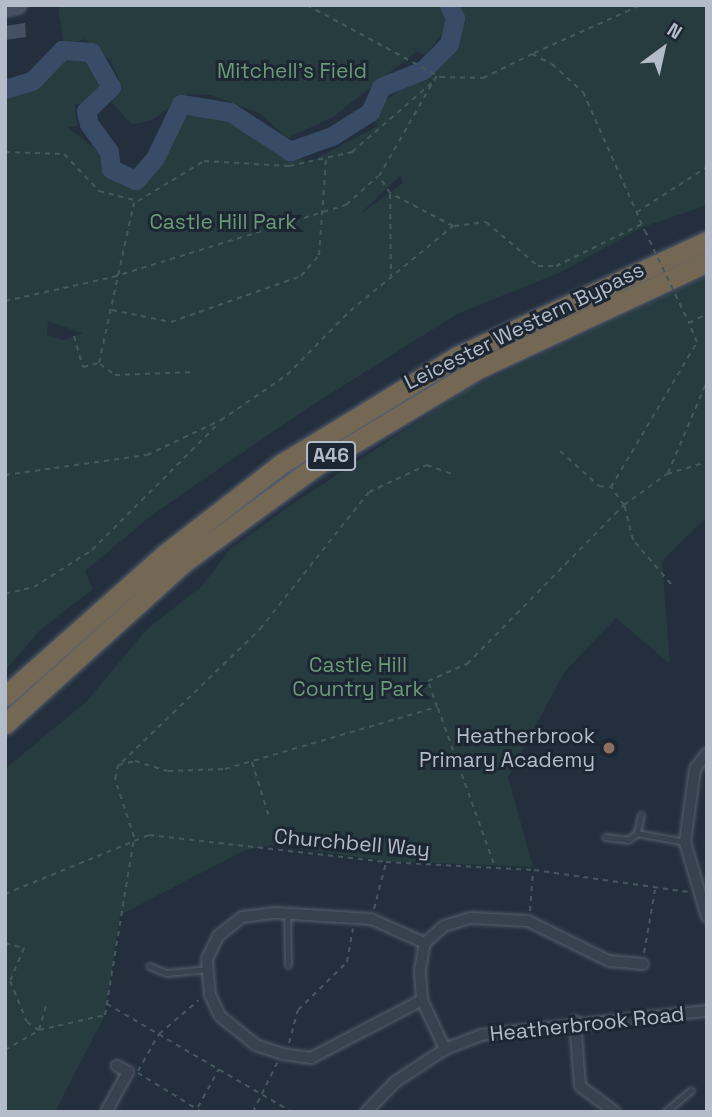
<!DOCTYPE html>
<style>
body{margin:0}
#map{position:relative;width:712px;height:1117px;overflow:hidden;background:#242f3e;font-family:"Space Grotesk",sans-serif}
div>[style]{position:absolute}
.green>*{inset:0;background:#263c3f}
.river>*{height:19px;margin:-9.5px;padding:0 9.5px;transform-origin:9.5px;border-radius:9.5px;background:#394c67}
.building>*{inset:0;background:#455162}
.path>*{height:2px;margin-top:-1px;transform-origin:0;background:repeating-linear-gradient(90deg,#44595c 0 5px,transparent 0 10px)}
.roads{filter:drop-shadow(0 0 2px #565f6c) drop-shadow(0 0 2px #565f6c)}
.lane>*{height:5px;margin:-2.5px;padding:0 2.5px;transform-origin:2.5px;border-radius:2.5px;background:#38414e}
.street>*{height:10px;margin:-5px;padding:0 5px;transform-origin:5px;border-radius:5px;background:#38414e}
.secondary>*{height:16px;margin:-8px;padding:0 8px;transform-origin:8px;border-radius:8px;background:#465061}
.highway>*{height:19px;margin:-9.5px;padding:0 9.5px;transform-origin:9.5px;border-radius:9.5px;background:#746855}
.path-bridge>*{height:2px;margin-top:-1px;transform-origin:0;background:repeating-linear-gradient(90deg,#44595c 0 5px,transparent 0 10px)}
.dots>*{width:19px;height:19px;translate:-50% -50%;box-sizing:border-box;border:4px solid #1d2633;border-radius:50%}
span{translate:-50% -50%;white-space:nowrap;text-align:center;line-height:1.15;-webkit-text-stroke:6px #1d2633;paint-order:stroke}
.shield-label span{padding:2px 5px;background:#1d2633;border:2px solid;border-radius:5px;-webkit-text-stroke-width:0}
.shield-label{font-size:19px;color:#b4bcc9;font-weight:700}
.park-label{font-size:21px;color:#6b9a76}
.street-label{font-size:21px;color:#b4bcc9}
.poi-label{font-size:21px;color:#b4bcc9}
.right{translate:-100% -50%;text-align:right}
.frame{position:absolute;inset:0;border:7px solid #b4bcc9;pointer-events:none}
.north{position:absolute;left:628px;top:14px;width:70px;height:70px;-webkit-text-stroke:5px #1d2633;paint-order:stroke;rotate:33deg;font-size:19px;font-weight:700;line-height:28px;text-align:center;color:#b4bcc9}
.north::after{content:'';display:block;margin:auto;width:24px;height:32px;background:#b4bcc9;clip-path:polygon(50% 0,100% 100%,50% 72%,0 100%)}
</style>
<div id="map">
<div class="green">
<i style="clip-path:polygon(439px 5px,449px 26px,425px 55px,417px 51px,333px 117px,288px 138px,259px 113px,211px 95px,189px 94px,150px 121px,131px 124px,112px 103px,119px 80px,111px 61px,85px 39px,64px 46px,58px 6px)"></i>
<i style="clip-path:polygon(evenodd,449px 5px,707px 5px,707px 205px,643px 227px,561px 272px,457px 314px,303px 411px,153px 514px,85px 571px,93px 589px,39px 631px,5px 671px,5px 87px,32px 81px,62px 50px,83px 47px,107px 70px,111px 87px,93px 103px,75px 104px,77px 126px,67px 127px,135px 180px,181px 104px,230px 112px,308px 163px,378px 126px,370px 112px,422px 73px,435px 85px,423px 70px,449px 43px,455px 18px,449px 5px,401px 175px,403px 183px,363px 212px,363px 211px,401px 175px,449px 5px,48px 321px,82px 333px,83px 333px,63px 340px,47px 335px,48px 321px)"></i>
<i style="clip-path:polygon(707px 276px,707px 517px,662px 561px,670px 664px,616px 618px,565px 671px,508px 777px,533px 867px,386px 861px,273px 845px,243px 851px,120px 915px,105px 1015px,55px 1112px,5px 1112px,5px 769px,87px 701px,147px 629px,202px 586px,230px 549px,288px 507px,466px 390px)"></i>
</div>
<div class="river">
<i style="left:5px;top:89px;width:28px;rotate:-17deg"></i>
<i style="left:32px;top:81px;width:43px;rotate:-45.9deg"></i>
<i style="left:62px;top:50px;width:29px;rotate:4deg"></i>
<i style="left:91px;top:52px;width:40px;rotate:60.3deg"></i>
<i style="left:111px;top:87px;width:35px;rotate:136deg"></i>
<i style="left:86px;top:111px;width:13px;rotate:77deg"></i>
<i style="left:89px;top:124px;width:34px;rotate:54deg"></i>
<i style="left:109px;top:152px;width:17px;rotate:83deg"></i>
<i style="left:111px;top:169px;width:27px;rotate:24deg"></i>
<i style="left:136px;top:180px;width:29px;rotate:-49deg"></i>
<i style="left:155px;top:158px;width:60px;rotate:-64.3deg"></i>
<i style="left:181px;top:104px;width:50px;rotate:9.3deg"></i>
<i style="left:230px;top:112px;width:72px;rotate:33deg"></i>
<i style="left:290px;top:151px;width:45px;rotate:-19.7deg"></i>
<i style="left:332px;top:136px;width:45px;rotate:-32.3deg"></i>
<i style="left:370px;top:112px;width:27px;rotate:-66deg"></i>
<i style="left:381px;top:87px;width:45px;rotate:-22deg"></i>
<i style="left:423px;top:70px;width:37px;rotate:-45deg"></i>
<i style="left:449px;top:44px;width:27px;rotate:-77deg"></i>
<i style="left:455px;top:18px;width:14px;rotate:-115deg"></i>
</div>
<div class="building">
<i style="clip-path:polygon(25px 23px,26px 37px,5px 40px,5px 26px)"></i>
</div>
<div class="path">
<i style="left:307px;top:5px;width:151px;rotate:28.4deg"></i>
<i style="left:440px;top:77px;width:43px;rotate:1.3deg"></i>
<i style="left:483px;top:78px;width:55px;rotate:-26.1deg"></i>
<i style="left:532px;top:54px;width:22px;rotate:27deg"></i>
<i style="left:552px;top:64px;width:42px;rotate:42.1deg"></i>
<i style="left:583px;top:92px;width:152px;rotate:66deg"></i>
<i style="left:534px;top:53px;width:117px;rotate:-24.2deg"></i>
<i style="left:5px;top:152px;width:59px;rotate:1.9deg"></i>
<i style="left:64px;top:154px;width:51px;rotate:46.6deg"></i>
<i style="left:99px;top:191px;width:40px;rotate:14.4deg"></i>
<i style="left:138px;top:201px;width:77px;rotate:-31.2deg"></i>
<i style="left:204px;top:161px;width:85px;rotate:3.4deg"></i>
<i style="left:289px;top:166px;width:65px;rotate:-12.5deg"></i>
<i style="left:352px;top:152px;width:108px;rotate:-40.9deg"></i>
<i style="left:390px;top:194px;width:82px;rotate:89.3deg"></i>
<i style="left:637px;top:212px;width:83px;rotate:-32.7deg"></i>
<i style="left:454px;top:226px;width:32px;rotate:-7deg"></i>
<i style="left:486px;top:222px;width:68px;rotate:40.2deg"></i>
<i style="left:538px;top:266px;width:18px"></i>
<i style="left:556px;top:266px;width:96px;rotate:-26deg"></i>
<i style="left:5px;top:301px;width:111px;rotate:-12.5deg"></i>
<i style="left:113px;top:277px;width:244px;rotate:-17.2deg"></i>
<i style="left:346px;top:205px;width:43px;rotate:-42.2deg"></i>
<i style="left:112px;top:310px;width:60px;rotate:11.5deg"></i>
<i style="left:171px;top:322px;width:138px;rotate:-19.5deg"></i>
<i style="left:301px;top:276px;width:28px;rotate:-49deg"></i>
<i style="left:319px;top:255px;width:95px;rotate:-85.8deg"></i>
<i style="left:74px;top:336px;width:32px;rotate:74deg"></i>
<i style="left:83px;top:367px;width:16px;rotate:-14deg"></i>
<i style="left:99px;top:363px;width:164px;rotate:-77.7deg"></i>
<i style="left:100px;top:364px;width:19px;rotate:36deg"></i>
<i style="left:115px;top:375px;width:80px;rotate:-2.1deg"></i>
<i style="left:560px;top:451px;width:52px;rotate:41.9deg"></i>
<i style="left:599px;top:486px;width:12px;rotate:5deg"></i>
<i style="left:668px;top:473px;width:100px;rotate:-67deg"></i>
<i style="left:5px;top:475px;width:143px;rotate:-8deg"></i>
<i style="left:147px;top:455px;width:82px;rotate:-25.3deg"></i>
<i style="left:221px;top:420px;width:80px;rotate:-34.3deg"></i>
<i style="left:287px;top:375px;width:90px;rotate:-45.5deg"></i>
<i style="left:350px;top:311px;width:134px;rotate:-39.5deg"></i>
<i style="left:453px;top:226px;width:71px;rotate:-152.4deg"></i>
<i style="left:390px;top:193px;width:20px;rotate:-123deg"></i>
<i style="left:379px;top:176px;width:116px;rotate:-60.1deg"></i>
<i style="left:671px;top:584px;width:58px;rotate:-130.8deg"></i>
<i style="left:633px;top:540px;width:36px;rotate:-104deg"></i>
<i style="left:624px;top:505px;width:22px;rotate:-126deg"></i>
<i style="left:611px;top:487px;width:169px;rotate:-59.3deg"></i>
<i style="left:697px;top:342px;width:21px;rotate:-113deg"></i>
<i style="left:689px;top:323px;width:20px;rotate:-27deg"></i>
<i style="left:5px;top:594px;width:30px;rotate:-14deg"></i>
<i style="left:34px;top:587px;width:69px;rotate:-32.5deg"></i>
<i style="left:92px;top:550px;width:178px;rotate:-45deg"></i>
<i style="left:438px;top:708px;width:169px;rotate:70.3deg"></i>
<i style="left:122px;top:762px;width:192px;rotate:-43.9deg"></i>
<i style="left:260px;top:629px;width:175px;rotate:-51.5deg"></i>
<i style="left:369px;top:492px;width:64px;rotate:-25deg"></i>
<i style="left:427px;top:465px;width:29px;rotate:20deg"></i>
<i style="left:252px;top:762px;width:58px;rotate:72.8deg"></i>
<i style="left:5px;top:894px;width:156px;rotate:-22.3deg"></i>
<i style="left:149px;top:835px;width:239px;rotate:6.5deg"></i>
<i style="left:386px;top:862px;width:148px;rotate:3.1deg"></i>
<i style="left:534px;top:870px;width:156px;rotate:8.1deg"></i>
<i style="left:374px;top:909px;width:48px;rotate:-75.4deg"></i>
<i style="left:530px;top:911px;width:40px;rotate:-85.7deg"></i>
<i style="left:5px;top:943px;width:20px;rotate:15deg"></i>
<i style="left:24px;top:948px;width:36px;rotate:113deg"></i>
<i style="left:10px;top:981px;width:44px;rotate:67.5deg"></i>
<i style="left:27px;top:1022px;width:14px;rotate:34deg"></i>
<i style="left:39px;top:1030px;width:25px;rotate:-74deg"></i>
<i style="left:644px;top:953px;width:64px;rotate:-80.1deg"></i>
<i style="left:107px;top:1004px;width:214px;rotate:30.3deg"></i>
<i style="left:289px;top:1043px;width:34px;rotate:-75deg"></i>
<i style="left:298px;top:1010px;width:69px;rotate:-44.4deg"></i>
<i style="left:347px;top:962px;width:34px;rotate:-80deg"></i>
<i style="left:5px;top:1050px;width:39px;rotate:-30deg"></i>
<i style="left:39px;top:1030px;width:68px;rotate:-12.8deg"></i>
<i style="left:105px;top:1015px;width:180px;rotate:-80.7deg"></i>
<i style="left:134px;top:837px;width:61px;rotate:-108.1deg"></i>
<i style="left:115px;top:779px;width:14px;rotate:-78deg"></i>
<i style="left:118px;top:765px;width:17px;rotate:-13deg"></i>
<i style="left:135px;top:761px;width:34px;rotate:17deg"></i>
<i style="left:168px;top:771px;width:57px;rotate:-2deg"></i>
<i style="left:225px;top:769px;width:221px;rotate:-16.3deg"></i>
<i style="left:437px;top:707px;width:28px;rotate:-109deg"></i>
<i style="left:428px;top:681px;width:43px;rotate:-23.6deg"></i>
<i style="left:467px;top:664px;width:223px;rotate:-45.4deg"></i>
<i style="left:624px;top:505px;width:53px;rotate:-35.8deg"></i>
<i style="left:667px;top:474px;width:42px;rotate:-16.7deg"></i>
<i style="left:138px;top:1071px;width:43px;rotate:-60.4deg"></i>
<i style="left:159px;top:1034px;width:52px;rotate:-40.4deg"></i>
<i style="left:138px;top:1073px;width:75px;rotate:31.4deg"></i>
<i style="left:198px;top:1107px;width:43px;rotate:-61.1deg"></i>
<i style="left:253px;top:1112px;width:55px;rotate:-63.9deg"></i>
</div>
<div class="roads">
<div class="lane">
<i style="left:641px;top:815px;width:18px;rotate:103deg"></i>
<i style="left:637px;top:833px;width:49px;rotate:10.6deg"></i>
<i style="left:605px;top:837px;width:23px;rotate:7deg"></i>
<i style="left:628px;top:840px;width:11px;rotate:-38deg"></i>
<i style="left:287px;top:912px;width:53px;rotate:88.9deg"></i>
<i style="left:149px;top:966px;width:18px;rotate:22deg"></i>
<i style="left:166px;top:973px;width:42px;rotate:-5.4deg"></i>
<i style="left:665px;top:1112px;width:34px;rotate:-40deg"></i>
</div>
<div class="street">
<i style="left:707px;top:753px;width:20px;rotate:127deg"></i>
<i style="left:695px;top:769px;width:74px;rotate:97.8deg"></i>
<i style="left:685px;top:842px;width:78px;rotate:73.7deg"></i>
<i style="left:422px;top:1000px;width:125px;rotate:152.4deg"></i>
<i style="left:311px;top:1058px;width:28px;rotate:-172deg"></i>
<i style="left:283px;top:1054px;width:28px;rotate:-162deg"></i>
<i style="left:256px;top:1045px;width:46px;rotate:-141.1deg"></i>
<i style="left:220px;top:1016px;width:23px;rotate:-115deg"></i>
<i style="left:210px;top:995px;width:36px;rotate:-95deg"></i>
<i style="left:207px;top:959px;width:25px;rotate:-64deg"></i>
<i style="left:218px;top:936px;width:31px;rotate:-38deg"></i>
<i style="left:242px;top:917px;width:34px;rotate:-7deg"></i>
<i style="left:276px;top:913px;width:95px;rotate:3.6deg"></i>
<i style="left:371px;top:919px;width:59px;rotate:24deg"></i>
<i style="left:575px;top:1021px;width:65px;rotate:85.6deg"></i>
<i style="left:580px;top:1086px;width:44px;rotate:36.6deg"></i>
<i style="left:445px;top:1049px;width:54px;rotate:-115.1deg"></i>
<i style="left:422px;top:1000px;width:30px;rotate:-94deg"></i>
<i style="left:420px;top:970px;width:27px;rotate:-80deg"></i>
<i style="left:425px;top:943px;width:25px;rotate:-42deg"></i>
<i style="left:444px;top:926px;width:28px;rotate:-17deg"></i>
<i style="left:471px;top:918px;width:57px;rotate:3deg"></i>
<i style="left:528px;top:921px;width:90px;rotate:26.3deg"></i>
<i style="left:609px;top:961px;width:34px;rotate:5deg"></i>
<i style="left:106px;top:1112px;width:46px;rotate:-61.2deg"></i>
<i style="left:128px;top:1072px;width:13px;rotate:-151deg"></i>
<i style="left:366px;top:1112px;width:42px;rotate:-46deg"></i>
<i style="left:395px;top:1082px;width:60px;rotate:-33.4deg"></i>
<i style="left:445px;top:1049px;width:39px;rotate:-21deg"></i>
<i style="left:481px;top:1035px;width:227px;rotate:-6.1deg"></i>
</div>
<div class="secondary">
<i style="left:5px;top:8px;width:13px;rotate:-13deg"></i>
</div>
<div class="highway">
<i style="left:5px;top:696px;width:214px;rotate:-41.6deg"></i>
<i style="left:165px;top:554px;width:147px;rotate:-37.8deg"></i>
<i style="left:281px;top:464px;width:207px;rotate:-31.4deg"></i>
<i style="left:458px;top:356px;width:274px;rotate:-24.8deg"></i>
<i style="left:5px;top:724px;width:240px;rotate:-42.1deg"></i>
<i style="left:183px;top:563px;width:162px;rotate:-36.2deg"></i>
<i style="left:314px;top:467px;width:191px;rotate:-30.9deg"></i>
<i style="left:478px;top:369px;width:253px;rotate:-25deg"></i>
</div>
</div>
<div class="path-bridge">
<i style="left:645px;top:231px;width:102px;rotate:64.4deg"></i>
</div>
<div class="dots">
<i style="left:609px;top:748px;background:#8d6e63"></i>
</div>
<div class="shield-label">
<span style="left:331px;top:456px">A46</span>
</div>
<div class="park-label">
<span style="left:292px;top:71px">Mitchell's Field</span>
<span style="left:223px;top:222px">Castle Hill Park</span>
<span style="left:358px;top:677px">Castle Hill<br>Country Park</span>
</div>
<div class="street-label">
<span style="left:524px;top:326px;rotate:-26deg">Leicester Western Bypass</span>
<span style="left:352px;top:843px;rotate:5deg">Churchbell Way</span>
<span style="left:587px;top:1024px;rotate:-6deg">Heatherbrook Road</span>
</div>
<div class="poi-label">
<span class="right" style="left:595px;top:748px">Heatherbrook<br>Primary Academy</span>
</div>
<div class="frame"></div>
<div class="north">N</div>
</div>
